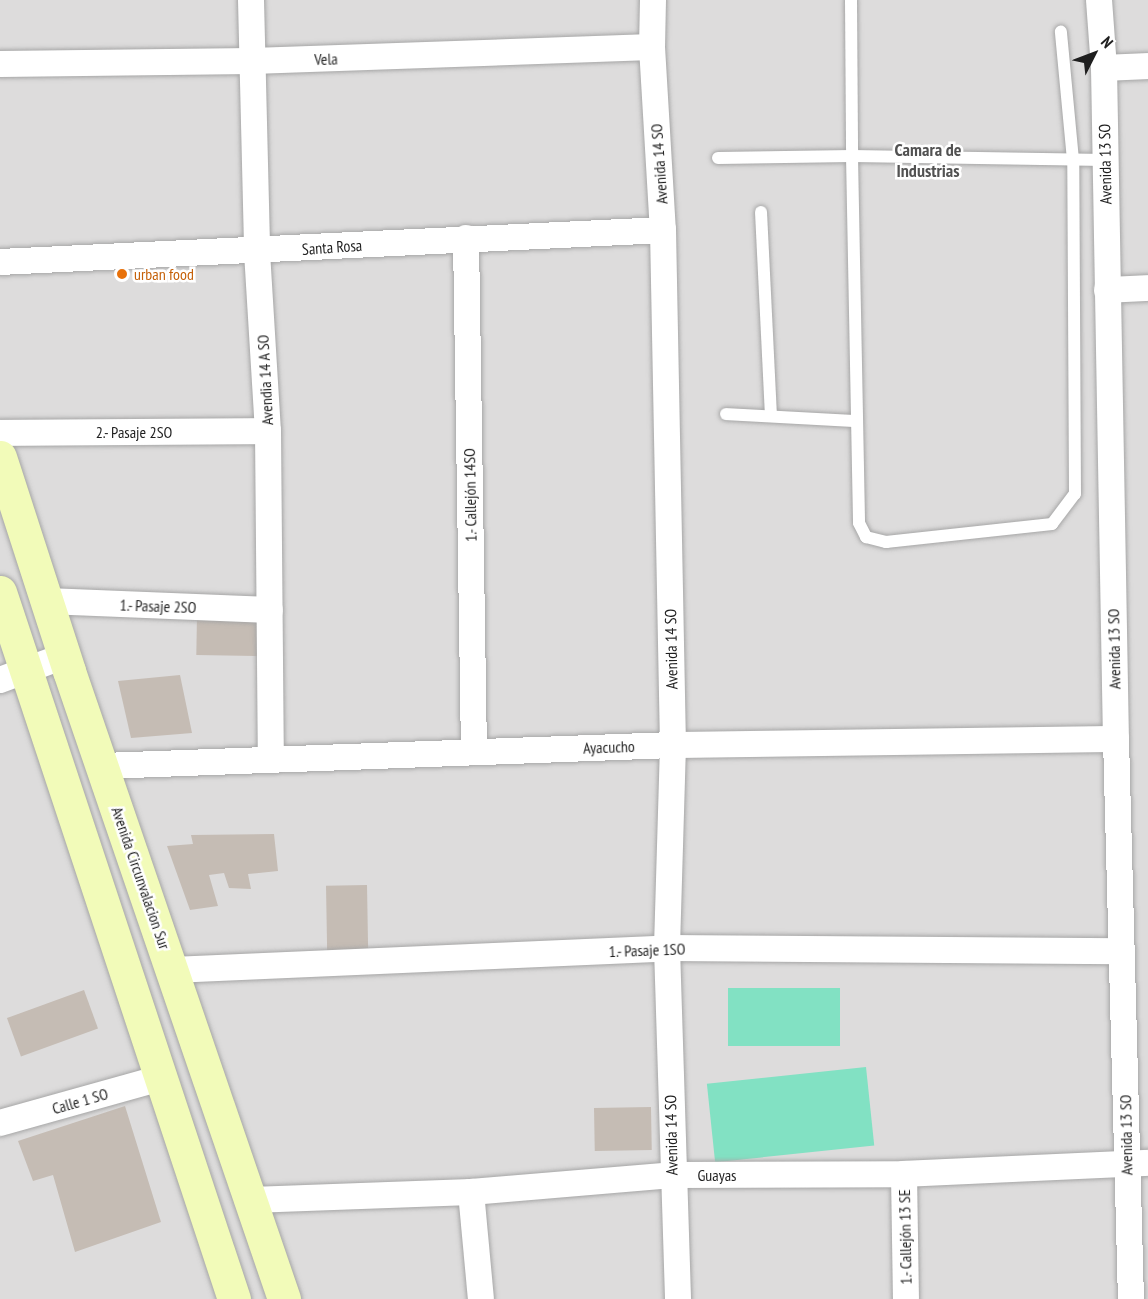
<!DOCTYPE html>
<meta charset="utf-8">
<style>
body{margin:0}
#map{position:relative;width:1148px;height:1299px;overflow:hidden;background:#f0ede5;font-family:"PT Sans Narrow",sans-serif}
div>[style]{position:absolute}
.residential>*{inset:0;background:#dddcdc;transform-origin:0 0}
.pitch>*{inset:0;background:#82e1c3;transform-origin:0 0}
.building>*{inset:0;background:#c5bcb4;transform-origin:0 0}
.roads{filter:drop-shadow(0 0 2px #a6a6a6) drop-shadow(0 0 2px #a6a6a6)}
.lane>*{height:12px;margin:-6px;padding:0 6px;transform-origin:6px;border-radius:6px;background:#fff}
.street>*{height:26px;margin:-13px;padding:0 13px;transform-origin:13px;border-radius:13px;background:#fff}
.secondary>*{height:33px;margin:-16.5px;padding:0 16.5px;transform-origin:16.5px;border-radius:16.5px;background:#f2fbb9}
.dots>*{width:16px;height:16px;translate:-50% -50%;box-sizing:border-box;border:3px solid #fff;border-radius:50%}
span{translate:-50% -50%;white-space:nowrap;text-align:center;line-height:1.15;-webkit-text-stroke:5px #fff;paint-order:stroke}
.street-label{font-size:16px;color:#1f1f1f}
.food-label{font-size:16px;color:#c56008}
.left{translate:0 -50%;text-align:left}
.neighbourhood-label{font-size:18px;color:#525252;font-weight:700}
.north{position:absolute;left:1064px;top:24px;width:60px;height:60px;-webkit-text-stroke:4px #fff;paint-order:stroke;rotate:48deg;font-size:16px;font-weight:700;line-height:24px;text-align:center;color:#1f1f1f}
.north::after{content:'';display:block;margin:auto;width:21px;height:27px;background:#1f1f1f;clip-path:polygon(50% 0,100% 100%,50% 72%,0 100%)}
</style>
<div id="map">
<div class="residential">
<i style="left:0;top:0;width:1148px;height:1299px"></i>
</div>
<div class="pitch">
<i style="left:840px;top:988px;width:58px;height:112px;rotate:90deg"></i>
<i style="left:866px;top:1067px;width:79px;height:160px;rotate:84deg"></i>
</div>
<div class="building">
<i style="left:197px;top:615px;width:67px;height:40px;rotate:1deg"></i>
<i style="clip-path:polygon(180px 675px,192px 733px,131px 738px,118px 681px)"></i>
<i style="clip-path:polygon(274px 834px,278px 871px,248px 874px,251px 889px,229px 888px,224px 873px,209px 875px,218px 906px,190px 910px,167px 846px,193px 844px,191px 835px)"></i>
<i style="left:367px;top:885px;width:68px;height:41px;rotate:89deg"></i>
<i style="left:84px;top:990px;width:41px;height:82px;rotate:70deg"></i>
<i style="clip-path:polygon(125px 1106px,161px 1222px,75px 1252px,53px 1175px,33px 1181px,18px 1141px)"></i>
<i style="left:651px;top:1107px;width:43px;height:57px;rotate:89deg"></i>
</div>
<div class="roads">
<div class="lane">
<i style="left:851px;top:0;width:156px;rotate:89.6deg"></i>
<i style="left:852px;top:156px;width:253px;rotate:0.9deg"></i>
<i style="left:718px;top:158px;width:134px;rotate:-0.9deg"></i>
<i style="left:852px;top:156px;width:367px;rotate:88.9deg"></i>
<i style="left:859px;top:523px;width:16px;rotate:63deg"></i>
<i style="left:866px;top:537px;width:21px;rotate:14deg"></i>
<i style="left:886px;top:542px;width:167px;rotate:-6.2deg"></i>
<i style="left:1052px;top:524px;width:38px;rotate:-53deg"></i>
<i style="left:1075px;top:494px;width:334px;rotate:-90.3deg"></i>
<i style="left:1073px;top:160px;width:129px;rotate:-95.4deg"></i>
<i style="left:761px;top:212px;width:204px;rotate:87.2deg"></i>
<i style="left:726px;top:414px;width:131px;rotate:3.1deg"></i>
</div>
<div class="street">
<i style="left:251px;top:0;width:252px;rotate:88.6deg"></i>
<i style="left:257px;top:252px;width:179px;rotate:86.5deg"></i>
<i style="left:268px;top:431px;width:329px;rotate:89.5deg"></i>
<i style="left:653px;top:0;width:47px;rotate:91.2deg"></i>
<i style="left:652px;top:47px;width:183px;rotate:86.6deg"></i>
<i style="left:663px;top:230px;width:515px;rotate:88.89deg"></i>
<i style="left:673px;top:745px;width:203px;rotate:91.7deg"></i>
<i style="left:667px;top:948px;width:351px;rotate:88.2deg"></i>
<i style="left:1099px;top:0;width:68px;rotate:85.8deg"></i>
<i style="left:1104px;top:68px;width:671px;rotate:88.98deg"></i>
<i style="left:1116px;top:739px;width:560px;rotate:88.47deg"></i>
<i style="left:0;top:64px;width:252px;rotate:-0.7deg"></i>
<i style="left:252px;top:61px;width:400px;rotate:-2deg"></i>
<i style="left:1104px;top:68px;width:44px;rotate:-2.6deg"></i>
<i style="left:466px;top:238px;width:514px;rotate:89.11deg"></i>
<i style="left:0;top:262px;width:664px;rotate:-2.76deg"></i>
<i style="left:1107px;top:290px;width:41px;rotate:-2.8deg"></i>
<i style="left:0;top:433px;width:268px;rotate:-0.4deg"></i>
<i style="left:47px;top:601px;width:223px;rotate:2.3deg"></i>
<i style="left:0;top:680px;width:68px;rotate:-20.6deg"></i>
<i style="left:103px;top:766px;width:570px;rotate:-2.11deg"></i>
<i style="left:673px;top:745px;width:443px;rotate:-0.8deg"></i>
<i style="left:172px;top:970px;width:495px;rotate:-2.5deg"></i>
<i style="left:667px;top:948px;width:455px;rotate:0.4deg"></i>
<i style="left:0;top:1123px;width:167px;rotate:-15.6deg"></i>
<i style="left:904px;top:1174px;width:125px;rotate:89.1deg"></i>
<i style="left:471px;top:1192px;width:107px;rotate:84.7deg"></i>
<i style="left:251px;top:1200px;width:220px;rotate:-2.1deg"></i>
<i style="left:471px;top:1192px;width:202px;rotate:-4.8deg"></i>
<i style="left:672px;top:1175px;width:232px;rotate:-0.2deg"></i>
<i style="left:904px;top:1174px;width:244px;rotate:-2.6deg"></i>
</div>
<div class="secondary">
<i style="left:0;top:457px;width:225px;rotate:72.1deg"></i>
<i style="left:69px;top:671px;width:664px;rotate:71.1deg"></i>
<i style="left:0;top:592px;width:745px;rotate:71.69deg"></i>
</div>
</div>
<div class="dots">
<i style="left:122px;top:274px;background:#e8710a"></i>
</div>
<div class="street-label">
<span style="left:326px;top:59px;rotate:-2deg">Vela</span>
<span style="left:659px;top:164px;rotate:-94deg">Avenida 14 SO</span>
<span style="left:1105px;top:164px;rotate:-91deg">Avenida 13 SO</span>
<span style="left:332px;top:247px;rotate:-4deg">Santa Rosa</span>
<span style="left:265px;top:380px;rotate:-93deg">Avendia 14 A SO</span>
<span style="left:134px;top:432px">2.- Pasaje 2SO</span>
<span style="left:470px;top:495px;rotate:-91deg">1.- Callejón 14SO</span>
<span style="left:158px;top:606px;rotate:2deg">1.- Pasaje 2SO</span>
<span style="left:671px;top:649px;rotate:-91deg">Avenida 14 SO</span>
<span style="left:1114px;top:649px;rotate:-91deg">Avenida 13 SO</span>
<span style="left:609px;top:747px;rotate:-2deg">Ayacucho</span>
<span style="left:141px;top:878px;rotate:71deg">Avenida Circunvalacion Sur</span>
<span style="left:647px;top:950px;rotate:-2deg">1.- Pasaje 1SO</span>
<span style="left:80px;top:1101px;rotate:-16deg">Calle 1 SO</span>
<span style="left:671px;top:1135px;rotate:-91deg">Avenida 14 SO</span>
<span style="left:1126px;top:1135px;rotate:-91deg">Avenida 13 SO</span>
<span style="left:717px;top:1175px">Guayas</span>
<span style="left:905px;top:1237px;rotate:-91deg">1.- Callejón 13 SE</span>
</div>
<div class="food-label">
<span class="left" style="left:134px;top:274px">urban food</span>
</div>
<div class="neighbourhood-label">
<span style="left:928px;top:161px">Camara de<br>Industrias</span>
</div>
<div class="north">N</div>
</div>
